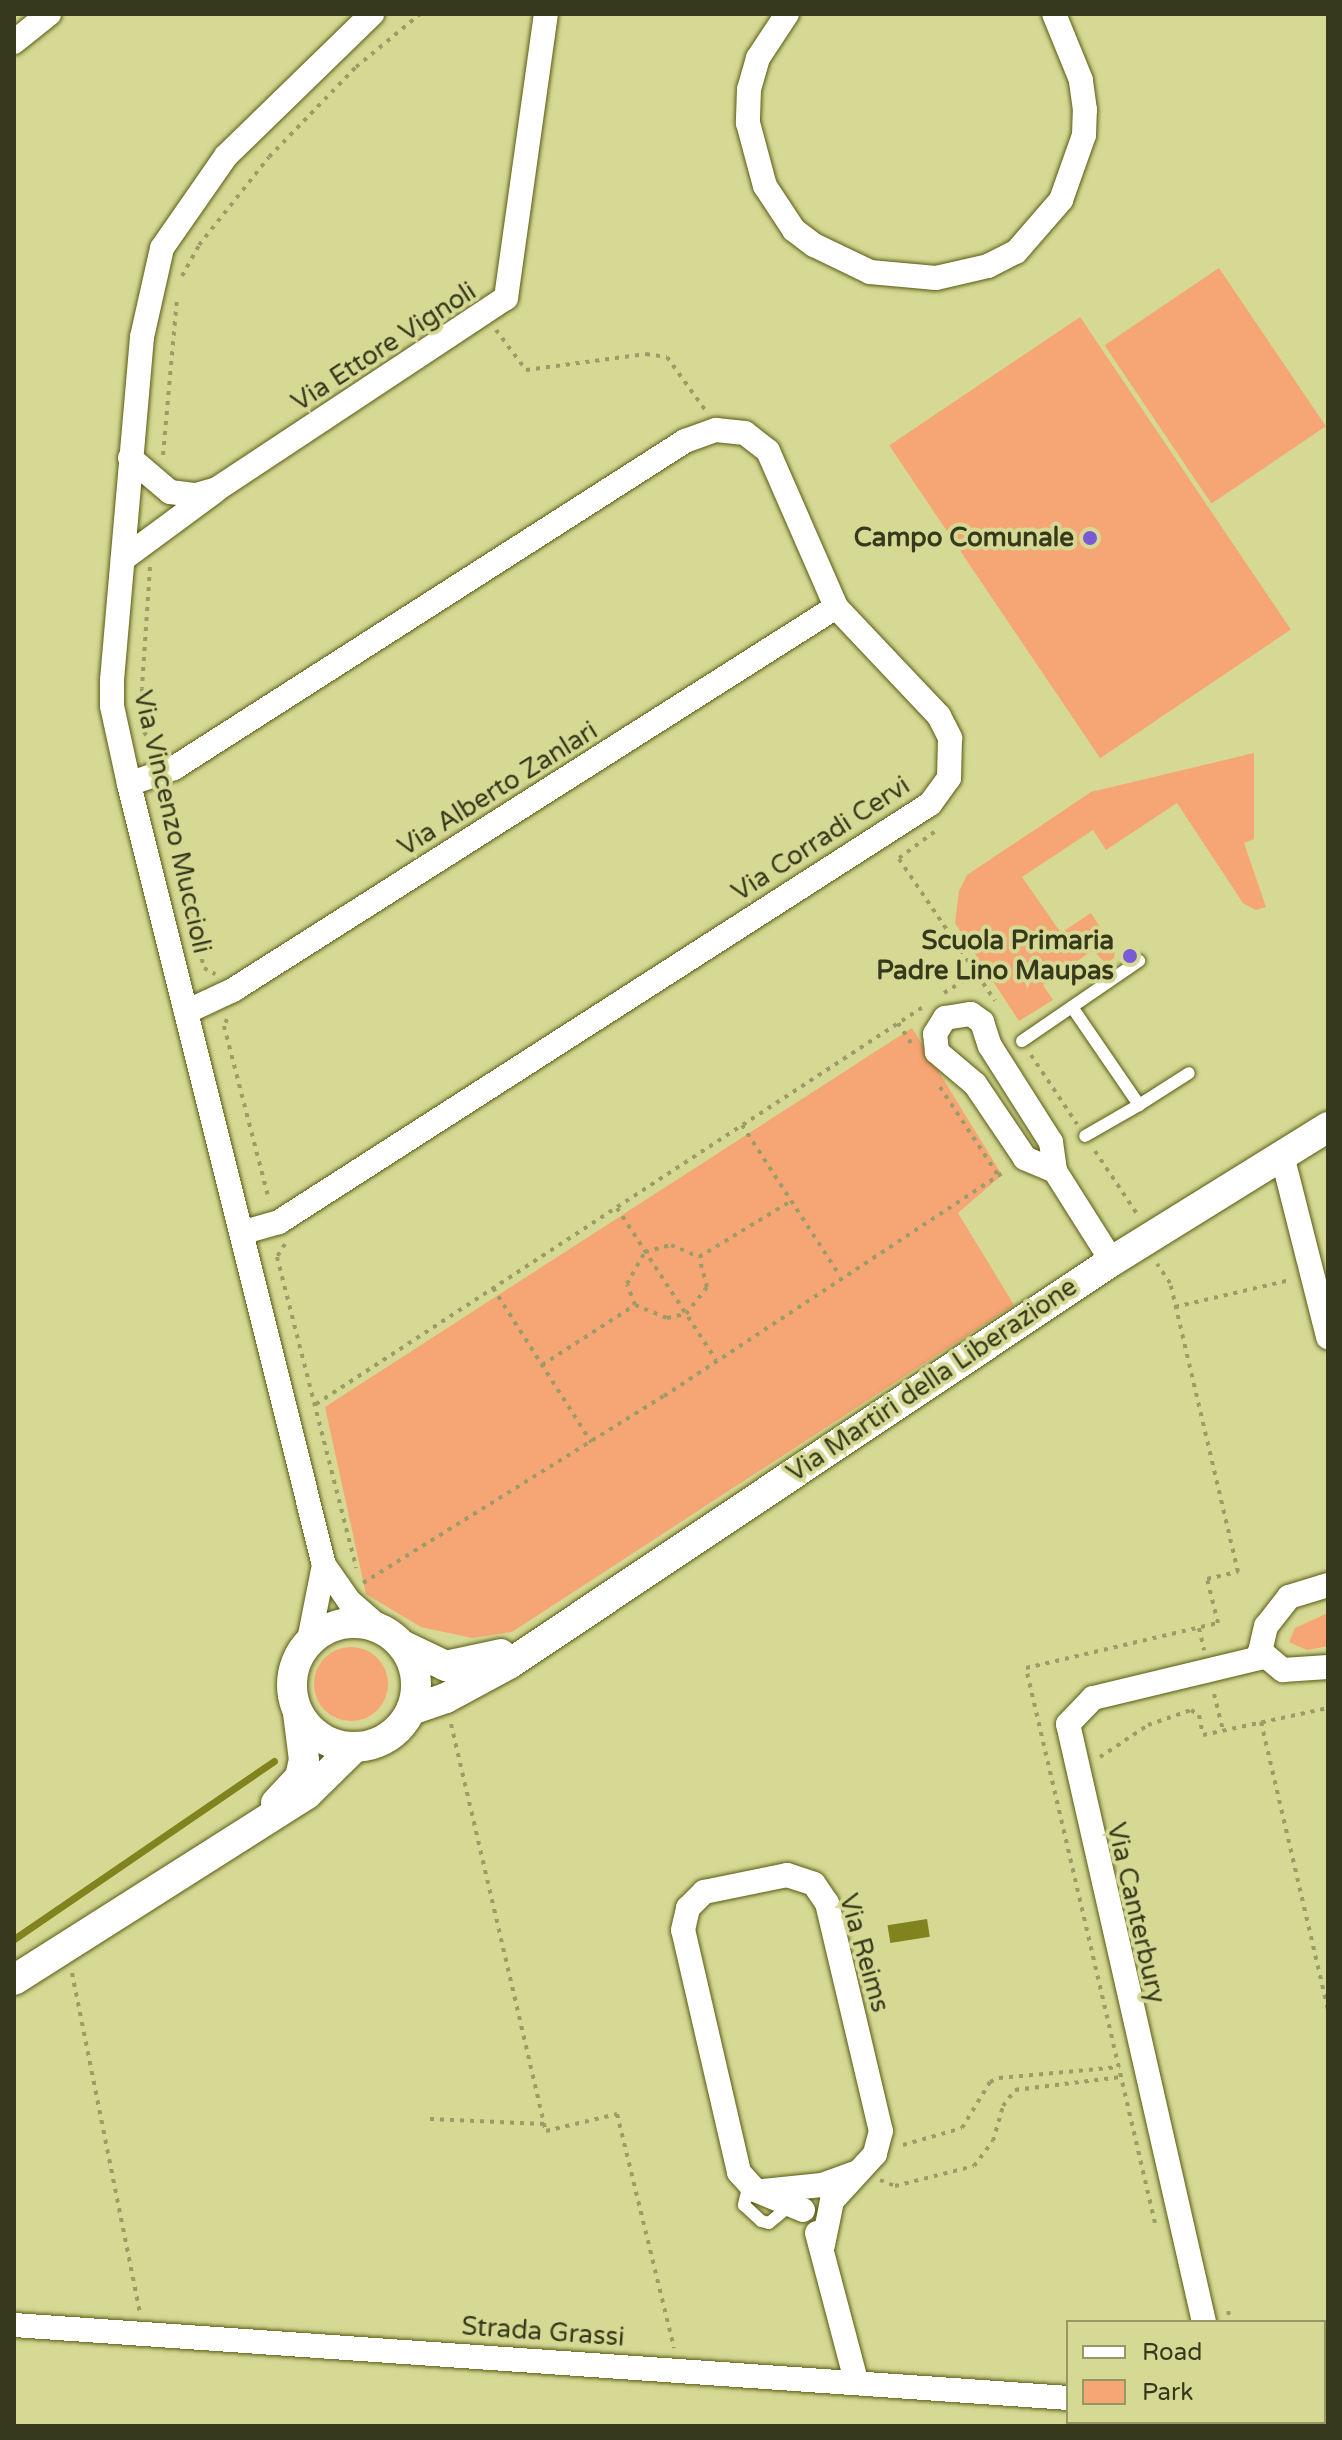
<!DOCTYPE html>
<style>
body{margin:0}
#map{position:relative;width:1342px;height:2440px;overflow:hidden;background:#d5d993;font-family:"Varela Round",sans-serif}
div>[style]{position:absolute}
.green>*{inset:0;background:#f6a575;transform-origin:0 0}
.round{border-radius:50%}
.water>*{inset:0;background:#81831e;transform-origin:0 0}
.stream>*{height:7px;margin:-3.5px;padding:0 3.5px;transform-origin:3.5px;border-radius:3.5px;background:#81831e}
.path>*{height:4px;margin-top:-2px;transform-origin:0;background:repeating-linear-gradient(90deg,#9a9d67 0 4px,transparent 0 10px)}
.roads{filter:drop-shadow(0 0 2px #595b13) drop-shadow(0 0 2px #595b13)}
.service>*{height:12px;margin:-6px;padding:0 6px;transform-origin:6px;border-radius:6px;background:#fff}
.minor>*{height:24px;margin:-12px;padding:0 12px;transform-origin:12px;border-radius:12px;background:#fff}
.tertiary>*{height:30px;margin:-15px;padding:0 15px;transform-origin:15px;border-radius:15px;background:#fff}
.tertiary>.ring{margin:-15px;padding:0;box-sizing:content-box;background:none;border:30px solid #fff;border-radius:50%}
.dots>*{width:22px;height:22px;translate:-50% -50%;box-sizing:border-box;border:4px solid #d5d993;border-radius:50%}
span{translate:-50% -50%;white-space:nowrap;text-align:center;line-height:1.15;-webkit-text-stroke:8px #d5d993;paint-order:stroke}
.street-label{font-size:26px;color:#37391c}
.poi-label{font-size:26px;color:#37391c;font-weight:700}
.right{translate:-100% -50%;text-align:right}
.frame{position:absolute;inset:0;border:16px solid #37391c;pointer-events:none}
.legend{position:absolute;left:1066px;top:2320px;width:260px;height:104px;box-sizing:border-box;background:#d5d993;border:2px solid #969963;margin:0;padding:10px 14px;list-style:none;font-size:24px;color:#37391c}
.legend li{display:flex;align-items:center;gap:16px;height:40px}
.legend b{width:40px;border:2px solid #969963}
</style>
<div id="map">
<div class="green">
<i style="left:1219px;top:268px;width:191px;height:138px;rotate:56deg"></i>
<i style="left:1080px;top:317px;width:377px;height:230px;rotate:56deg"></i>
<i style="clip-path:polygon(1254px 753px,1254px 839px,1244px 843px,1266px 907px,1256px 910px,1243px 903px,1177px 803px,1106px 850px,1093px 830px,1022px 877px,1061px 933px,1091px 913px,1115px 950px,1114px 958px,1106px 964px,1093px 950px,1043px 985px,1053px 1000px,1019px 1021px,955px 923px,959px 891px,967px 875px,1091px 792px)"></i>
<i style="clip-path:polygon(912px 1028px,1002px 1175px,958px 1213px,1014px 1305px,512px 1632px,472px 1638px,421px 1627px,366px 1594px,325px 1407px)"></i>
<i style="clip-path:polygon(1328px 1613px,1328px 1646px,1307px 1650px,1289px 1642px,1295px 1628px)"></i>
<i class="round" style="left:314px;top:1647px;width:74px;height:74px"></i>
</div>
<div class="water">
<i style="left:927px;top:1919px;width:18px;height:40px;rotate:81deg"></i>
</div>
<div class="stream">
<i style="left:14px;top:1939px;width:315px;rotate:-34.4deg"></i>
</div>
<div class="path">
<i style="left:182px;top:276px;width:35px;rotate:-61deg"></i>
<i style="left:199px;top:245px;width:112px;rotate:-51.5deg"></i>
<i style="left:269px;top:157px;width:125px;rotate:-46deg"></i>
<i style="left:356px;top:67px;width:83px;rotate:-39.6deg"></i>
<i style="left:496px;top:330px;width:50px;rotate:53.1deg"></i>
<i style="left:526px;top:370px;width:121px;rotate:-7.6deg"></i>
<i style="left:646px;top:354px;width:21px;rotate:8deg"></i>
<i style="left:667px;top:357px;width:67px;rotate:54.2deg"></i>
<i style="left:163px;top:455px;width:159px;rotate:-84.9deg"></i>
<i style="left:150px;top:567px;width:122px;rotate:93.8deg"></i>
<i style="left:142px;top:689px;width:43px;rotate:87.3deg"></i>
<i style="left:144px;top:732px;width:21px;rotate:55deg"></i>
<i style="left:171px;top:795px;width:18px;rotate:103deg"></i>
<i style="left:167px;top:813px;width:159px;rotate:76.6deg"></i>
<i style="left:204px;top:968px;width:13px;rotate:29deg"></i>
<i style="left:899px;top:858px;width:49px;rotate:-36.6deg"></i>
<i style="left:899px;top:859px;width:171px;rotate:55.9deg"></i>
<i style="left:944px;top:993px;width:38px;rotate:-32deg"></i>
<i style="left:227px;top:1019px;width:8px;rotate:113deg"></i>
<i style="left:224px;top:1026px;width:180px;rotate:75.5deg"></i>
<i style="left:898px;top:1023px;width:24px;rotate:57deg"></i>
<i style="left:1031px;top:1055px;width:83px;rotate:56.3deg"></i>
<i style="left:940px;top:1087px;width:105px;rotate:56.6deg"></i>
<i style="left:742px;top:1125px;width:180px;rotate:57deg"></i>
<i style="left:1095px;top:1151px;width:76px;rotate:56.3deg"></i>
<i style="left:617px;top:1208px;width:181px;rotate:56.9deg"></i>
<i style="left:285px;top:1244px;width:15px;rotate:122deg"></i>
<i style="left:277px;top:1257px;width:321px;rotate:75.7deg"></i>
<i style="left:493px;top:1288px;width:183px;rotate:57.5deg"></i>
<i style="left:635px;top:1305px;width:22px;rotate:-111deg"></i>
<i style="left:627px;top:1284px;width:37px;rotate:-61deg"></i>
<i style="left:645px;top:1252px;width:27px;rotate:-15deg"></i>
<i style="left:671px;top:1245px;width:30px;rotate:23deg"></i>
<i style="left:1175px;top:1307px;width:118px;rotate:-13.2deg"></i>
<i style="left:542px;top:1365px;width:111px;rotate:-32.8deg"></i>
<i style="left:635px;top:1305px;width:35px;rotate:22deg"></i>
<i style="left:667px;top:1318px;width:19px;rotate:-12deg"></i>
<i style="left:686px;top:1314px;width:34px;rotate:-52deg"></i>
<i style="left:707px;top:1287px;width:31px;rotate:-105deg"></i>
<i style="left:699px;top:1257px;width:108px;rotate:-31.3deg"></i>
<i style="left:316px;top:1404px;width:725px;rotate:-33.19deg"></i>
<i style="left:363px;top:1583px;width:354px;rotate:-31.9deg"></i>
<i style="left:664px;top:1396px;width:409px;rotate:-33.4deg"></i>
<i style="left:1199px;top:1628px;width:23px;rotate:77deg"></i>
<i style="left:1214px;top:1694px;width:37px;rotate:76deg"></i>
<i style="left:1261px;top:1722px;width:297px;rotate:76.9deg"></i>
<i style="left:451px;top:1724px;width:418px;rotate:76.9deg"></i>
<i style="left:546px;top:2131px;width:73px;rotate:-13.5deg"></i>
<i style="left:617px;top:2114px;width:241px;rotate:76.3deg"></i>
<i style="left:1100px;top:1757px;width:58px;rotate:-33.7deg"></i>
<i style="left:1148px;top:1725px;width:46px;rotate:-19.2deg"></i>
<i style="left:1191px;top:1710px;width:9px;rotate:32deg"></i>
<i style="left:1199px;top:1715px;width:20px;rotate:79deg"></i>
<i style="left:1203px;top:1735px;width:128px;rotate:-12.2deg"></i>
<i style="left:72px;top:1973px;width:347px;rotate:78.7deg"></i>
<i style="left:430px;top:2119px;width:115px;rotate:2.5deg"></i>
<i style="left:903px;top:2145px;width:61px;rotate:-16.1deg"></i>
<i style="left:962px;top:2128px;width:54px;rotate:-58.7deg"></i>
<i style="left:990px;top:2082px;width:10px;rotate:-24deg"></i>
<i style="left:999px;top:2078px;width:121px;rotate:-5.2deg"></i>
<i style="left:880px;top:2180px;width:16px;rotate:22deg"></i>
<i style="left:895px;top:2186px;width:81px;rotate:-14.2deg"></i>
<i style="left:974px;top:2166px;width:31px;rotate:-53deg"></i>
<i style="left:993px;top:2141px;width:36px;rotate:-74deg"></i>
<i style="left:1003px;top:2106px;width:20px;rotate:-53deg"></i>
<i style="left:1015px;top:2090px;width:107px;rotate:-7deg"></i>
<i style="left:1155px;top:2223px;width:570px;rotate:-103.09deg"></i>
<i style="left:1026px;top:1668px;width:197px;rotate:-13.2deg"></i>
<i style="left:1218px;top:1623px;width:45px;rotate:-104deg"></i>
<i style="left:1207px;top:1579px;width:32px;rotate:-13deg"></i>
<i style="left:1238px;top:1572px;width:297px;rotate:-103.2deg"></i>
<i style="left:1170px;top:1283px;width:23px;rotate:-124deg"></i>
<i style="left:1228px;top:2311px;width:11px;rotate:75deg"></i>
</div>
<div class="roads">
<div class="service">
<i style="left:1072px;top:1007px;width:119px;rotate:55.6deg"></i>
<i style="left:1139px;top:1105px;width:62px;rotate:150.1deg"></i>
<i style="left:1022px;top:1041px;width:142px;rotate:-34.4deg"></i>
<i style="left:1139px;top:1105px;width:59px;rotate:-32.6deg"></i>
<i style="left:749px;top:2183px;width:23px;rotate:103deg"></i>
<i style="left:744px;top:2205px;width:23px;rotate:43deg"></i>
<i style="left:761px;top:2221px;width:8px;rotate:14deg"></i>
<i style="left:769px;top:2223px;width:26px;rotate:-40deg"></i>
</div>
<div class="minor">
<i style="left:787px;top:14px;width:53px;rotate:123.4deg"></i>
<i style="left:758px;top:58px;width:32px;rotate:106deg"></i>
<i style="left:749px;top:89px;width:34px;rotate:92deg"></i>
<i style="left:748px;top:123px;width:65px;rotate:74.9deg"></i>
<i style="left:765px;top:186px;width:53px;rotate:56.6deg"></i>
<i style="left:794px;top:230px;width:25px;rotate:37deg"></i>
<i style="left:814px;top:245px;width:62px;rotate:25.7deg"></i>
<i style="left:870px;top:272px;width:66px;rotate:5.2deg"></i>
<i style="left:936px;top:278px;width:53px;rotate:-13deg"></i>
<i style="left:988px;top:266px;width:31px;rotate:-27deg"></i>
<i style="left:1016px;top:252px;width:69px;rotate:-49.1deg"></i>
<i style="left:1061px;top:200px;width:69px;rotate:-70.5deg"></i>
<i style="left:1084px;top:135px;width:25px;rotate:-88deg"></i>
<i style="left:1085px;top:110px;width:30px;rotate:-98deg"></i>
<i style="left:1081px;top:80px;width:71px;rotate:-112.2deg"></i>
<i style="left:14px;top:42px;width:45px;rotate:-38.7deg"></i>
<i style="left:130px;top:458px;width:52px;rotate:40.4deg"></i>
<i style="left:170px;top:492px;width:26px;rotate:7deg"></i>
<i style="left:196px;top:495px;width:22px;rotate:-16deg"></i>
<i style="left:217px;top:489px;width:346px;rotate:-33.5deg"></i>
<i style="left:506px;top:298px;width:287px;rotate:-82deg"></i>
<i style="left:123px;top:559px;width:113px;rotate:-36.4deg"></i>
<i style="left:129px;top:784px;width:48px;rotate:-19.6deg"></i>
<i style="left:174px;top:768px;width:607px;rotate:-32.62deg"></i>
<i style="left:685px;top:441px;width:33px;rotate:-20deg"></i>
<i style="left:716px;top:430px;width:29px;rotate:6deg"></i>
<i style="left:745px;top:433px;width:29px;rotate:38deg"></i>
<i style="left:768px;top:451px;width:170px;rotate:66.4deg"></i>
<i style="left:836px;top:607px;width:150px;rotate:46.6deg"></i>
<i style="left:939px;top:716px;width:25px;rotate:63deg"></i>
<i style="left:950px;top:738px;width:40px;rotate:91.4deg"></i>
<i style="left:949px;top:778px;width:32px;rotate:126deg"></i>
<i style="left:930px;top:804px;width:774px;rotate:147.3deg"></i>
<i style="left:279px;top:1222px;width:36px;rotate:164deg"></i>
<i style="left:186px;top:1012px;width:52px;rotate:-25.1deg"></i>
<i style="left:233px;top:990px;width:714px;rotate:-32.42deg"></i>
<i style="left:1282px;top:1155px;width:188px;rotate:75.8deg"></i>
<i style="left:1055px;top:1171px;width:33px;rotate:-157deg"></i>
<i style="left:1025px;top:1158px;width:89px;rotate:-124deg"></i>
<i style="left:975px;top:1084px;width:50px;rotate:-139.9deg"></i>
<i style="left:937px;top:1052px;width:18px;rotate:-96deg"></i>
<i style="left:935px;top:1034px;width:19px;rotate:-58deg"></i>
<i style="left:945px;top:1018px;width:26px;rotate:-9deg"></i>
<i style="left:971px;top:1014px;width:14px;rotate:36deg"></i>
<i style="left:982px;top:1022px;width:25px;rotate:72deg"></i>
<i style="left:990px;top:1046px;width:114px;rotate:57.6deg"></i>
<i style="left:1051px;top:1142px;width:29px;rotate:82deg"></i>
<i style="left:1055px;top:1171px;width:107px;rotate:57.7deg"></i>
<i style="left:324px;top:1565px;width:805px;rotate:-104.02deg"></i>
<i style="left:129px;top:784px;width:80px;rotate:-102.3deg"></i>
<i style="left:112px;top:706px;width:26px;rotate:-90deg"></i>
<i style="left:112px;top:680px;width:344px;rotate:-85deg"></i>
<i style="left:142px;top:337px;width:91px;rotate:-77.3deg"></i>
<i style="left:162px;top:248px;width:112px;rotate:-55.2deg"></i>
<i style="left:226px;top:156px;width:204px;rotate:-44.2deg"></i>
<i style="left:1328px;top:1585px;width:41px;rotate:162.9deg"></i>
<i style="left:1289px;top:1597px;width:37px;rotate:128deg"></i>
<i style="left:1266px;top:1626px;width:26px;rotate:103deg"></i>
<i style="left:1260px;top:1651px;width:30px;rotate:40deg"></i>
<i style="left:1283px;top:1670px;width:45px;rotate:-3.8deg"></i>
<i style="left:309px;top:1640px;width:76px;rotate:-78.7deg"></i>
<i style="left:324px;top:1565px;width:44px;rotate:55.2deg"></i>
<i style="left:349px;top:1601px;width:40px;rotate:41deg"></i>
<i style="left:763px;top:2191px;width:59px;rotate:-5.8deg"></i>
<i style="left:822px;top:2185px;width:35px;rotate:-20deg"></i>
<i style="left:803px;top:2210px;width:52px;rotate:-157.4deg"></i>
<i style="left:755px;top:2190px;width:24px;rotate:-132deg"></i>
<i style="left:739px;top:2172px;width:248px;rotate:-103deg"></i>
<i style="left:683px;top:1930px;width:23px;rotate:-77deg"></i>
<i style="left:688px;top:1908px;width:23px;rotate:-45deg"></i>
<i style="left:704px;top:1892px;width:85px;rotate:-11.6deg"></i>
<i style="left:787px;top:1875px;width:28px;rotate:18deg"></i>
<i style="left:814px;top:1884px;width:23px;rotate:56deg"></i>
<i style="left:827px;top:1903px;width:234px;rotate:76.7deg"></i>
<i style="left:881px;top:2131px;width:24px;rotate:105deg"></i>
<i style="left:875px;top:2154px;width:64px;rotate:132.5deg"></i>
<i style="left:832px;top:2201px;width:45px;rotate:101.6deg"></i>
<i style="left:817px;top:2233px;width:153px;rotate:75.2deg"></i>
<i style="left:1204px;top:2322px;width:613px;rotate:-102.81deg"></i>
<i style="left:1068px;top:1724px;width:36px;rotate:-46deg"></i>
<i style="left:1093px;top:1698px;width:176px;rotate:-13.5deg"></i>
<i style="left:14px;top:2325px;width:1057px;rotate:3.96deg"></i>
<i style="left:1324px;top:2417px;width:4px"></i>
</div>
<div class="tertiary">
<i class="ring" style="left:292px;top:1623px;width:94px;height:94px"></i>
<i style="left:404px;top:1646px;width:47px;rotate:25.5deg"></i>
<i style="left:446px;top:1666px;width:56px;rotate:-12.3deg"></i>
<i style="left:411px;top:1710px;width:37px;rotate:-19deg"></i>
<i style="left:446px;top:1698px;width:72px;rotate:-28.4deg"></i>
<i style="left:509px;top:1664px;width:725px;rotate:-33.76deg"></i>
<i style="left:1112px;top:1261px;width:254px;rotate:-31.8deg"></i>
<i style="left:276px;top:1803px;width:35px;rotate:-47deg"></i>
<i style="left:300px;top:1777px;width:17px;rotate:-77deg"></i>
<i style="left:304px;top:1760px;width:47px;rotate:-97.3deg"></i>
<i style="left:14px;top:1980px;width:347px;rotate:-32.4deg"></i>
<i style="left:307px;top:1794px;width:67px;rotate:-44.4deg"></i>
</div>
</div>
<div class="dots">
<i style="left:1090px;top:538px;background:#795bd5"></i>
<i style="left:1130px;top:956px;background:#795bd5"></i>
</div>
<div class="street-label">
<span style="left:384px;top:347px;rotate:-33deg">Via Ettore Vignoli</span>
<span style="left:498px;top:789px;rotate:-32deg">Via Alberto Zanlari</span>
<span style="left:172px;top:822px;rotate:77deg">Via Vincenzo Muccioli</span>
<span style="left:821px;top:839px;rotate:-33deg">Via Corradi Cervi</span>
<span style="left:932px;top:1380px;rotate:-34deg">Via Martiri della Liberazione</span>
<span style="left:1136px;top:1913px;rotate:77deg">Via Canterbury</span>
<span style="left:864px;top:1953px;rotate:74deg">Via Reims</span>
<span style="left:543px;top:2332px;rotate:4deg">Strada Grassi</span>
</div>
<div class="poi-label">
<span class="right" style="left:1074px;top:538px">Campo Comunale</span>
<span class="right" style="left:1114px;top:956px">Scuola Primaria<br>Padre Lino Maupas</span>
</div>
<div class="frame"></div>
<ul class="legend">
<li><b style="height:10px;background:#fff"></b>Road</li>
<li><b style="height:22px;background:#f6a575"></b>Park</li>
</ul>
</div>
